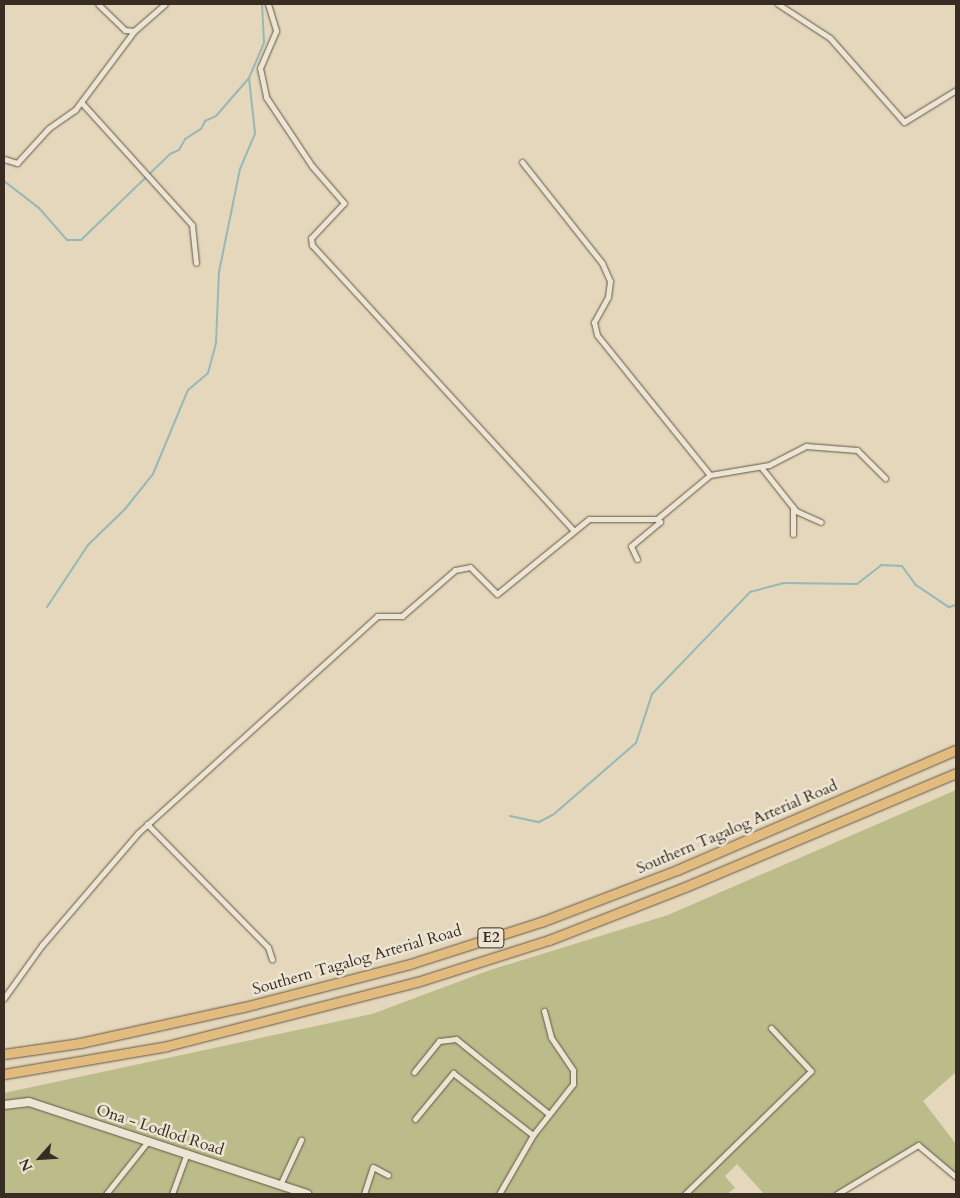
<!DOCTYPE html>
<style>
body{margin:0}
#map{position:relative;width:960px;height:1198px;overflow:hidden;background:#e4d7bb;font-family:Cardo,serif}
div>[style]{position:absolute}
.green>*{inset:0;background:#bcbc8b}
.stream>*{height:2px;margin:-1px;padding:0 1px;transform-origin:1px;border-radius:1px;background:#96b8b6}
.roads{filter:drop-shadow(0 0 1px #635749) drop-shadow(0 0 1px #635749)}
.minor>*{height:5px;margin:-2.5px;padding:0 2.5px;transform-origin:2.5px;border-radius:2.5px;background:#ede5d3}
.secondary>*{height:8px;margin:-4px;padding:0 4px;transform-origin:4px;border-radius:4px;background:#ede5d3}
.motorway>*{height:9px;margin:-4.5px;padding:0 4.5px;transform-origin:4.5px;border-radius:4.5px;background:#e2bc7e}
span{translate:-50% -50%;white-space:nowrap;text-align:center;line-height:1.15;-webkit-text-stroke:5px #ede5d3;paint-order:stroke}
.shield-label span{padding:1px 4px;background:#ede5d3;border:1px solid;border-radius:4px;-webkit-text-stroke-width:0}
.shield-label{font-size:15px;color:#382c23;font-weight:700}
.street-label{font-size:16px;color:#382c23}
.frame{position:absolute;inset:0;border:5px solid #382c23;pointer-events:none}
.north{position:absolute;left:15px;top:1133px;width:50px;height:50px;-webkit-text-stroke:4px #ede5d3;paint-order:stroke;rotate:244deg;font-size:14px;font-weight:700;line-height:20px;text-align:center;color:#382c23}
.north::after{content:'';display:block;margin:auto;width:18px;height:22px;background:#382c23;clip-path:polygon(50% 0,100% 100%,50% 72%,0 100%)}
</style>
<div id="map">
<div class="green">
<i style="clip-path:polygon(956px 790px,956px 1072px,923px 1101px,956px 1144px,956px 1181px,920px 1150px,910px 1151px,842px 1194px,764px 1194px,737px 1164px,725px 1176px,735px 1188px,727px 1194px,4px 1194px,4px 1093px,372px 1014px,490px 970px,668px 915px)"></i>
</div>
<div class="stream">
<i style="left:4px;top:181px;width:44px;rotate:37.6deg"></i>
<i style="left:39px;top:208px;width:43px;rotate:48.8deg"></i>
<i style="left:67px;top:240px;width:14px"></i>
<i style="left:81px;top:240px;width:124px;rotate:-44deg"></i>
<i style="left:170px;top:154px;width:10px;rotate:-24deg"></i>
<i style="left:179px;top:150px;width:13px;rotate:-61deg"></i>
<i style="left:185px;top:139px;width:19px;rotate:-32deg"></i>
<i style="left:201px;top:129px;width:9px;rotate:-63deg"></i>
<i style="left:205px;top:121px;width:12px;rotate:-24deg"></i>
<i style="left:216px;top:116px;width:50px;rotate:-49deg"></i>
<i style="left:249px;top:78px;width:39px;rotate:-67deg"></i>
<i style="left:264px;top:42px;width:38px;rotate:-93deg"></i>
<i style="left:47px;top:607px;width:74px;rotate:-56.5deg"></i>
<i style="left:88px;top:545px;width:52px;rotate:-44.2deg"></i>
<i style="left:125px;top:509px;width:45px;rotate:-51.3deg"></i>
<i style="left:153px;top:474px;width:91px;rotate:-67.4deg"></i>
<i style="left:188px;top:390px;width:26px;rotate:-40deg"></i>
<i style="left:208px;top:373px;width:31px;rotate:-75deg"></i>
<i style="left:216px;top:343px;width:71px;rotate:-87.6deg"></i>
<i style="left:219px;top:272px;width:105px;rotate:-78.5deg"></i>
<i style="left:240px;top:169px;width:39px;rotate:-67deg"></i>
<i style="left:255px;top:133px;width:55px;rotate:-96.2deg"></i>
<i style="left:510px;top:816px;width:30px;rotate:12deg"></i>
<i style="left:539px;top:822px;width:17px;rotate:-28deg"></i>
<i style="left:554px;top:814px;width:108px;rotate:-40.9deg"></i>
<i style="left:636px;top:743px;width:52px;rotate:-71.9deg"></i>
<i style="left:652px;top:694px;width:141px;rotate:-46.1deg"></i>
<i style="left:750px;top:592px;width:35px;rotate:-15deg"></i>
<i style="left:784px;top:583px;width:73px;rotate:0.8deg"></i>
<i style="left:857px;top:584px;width:31px;rotate:-38deg"></i>
<i style="left:881px;top:565px;width:21px;rotate:3deg"></i>
<i style="left:902px;top:566px;width:24px;rotate:54deg"></i>
<i style="left:916px;top:585px;width:40px;rotate:34deg"></i>
<i style="left:949px;top:607px;width:7px;rotate:-16deg"></i>
</div>
<div class="roads">
<div class="minor">
<i style="left:98px;top:4px;width:37px;rotate:44deg"></i>
<i style="left:125px;top:30px;width:9px;rotate:6deg"></i>
<i style="left:268px;top:4px;width:28px;rotate:73deg"></i>
<i style="left:276px;top:31px;width:40px;rotate:113.4deg"></i>
<i style="left:260px;top:68px;width:30px;rotate:78deg"></i>
<i style="left:266px;top:97px;width:83px;rotate:56.3deg"></i>
<i style="left:312px;top:166px;width:49px;rotate:49.1deg"></i>
<i style="left:344px;top:203px;width:48px;rotate:133.3deg"></i>
<i style="left:311px;top:238px;width:7px;rotate:82deg"></i>
<i style="left:312px;top:245px;width:386px;rotate:47.5deg"></i>
<i style="left:778px;top:4px;width:62px;rotate:33.2deg"></i>
<i style="left:830px;top:38px;width:112px;rotate:48.6deg"></i>
<i style="left:904px;top:122px;width:61px;rotate:-31.6deg"></i>
<i style="left:81px;top:102px;width:166px;rotate:47.9deg"></i>
<i style="left:192px;top:225px;width:38px;rotate:84deg"></i>
<i style="left:4px;top:159px;width:14px;rotate:17deg"></i>
<i style="left:17px;top:163px;width:47px;rotate:-47.6deg"></i>
<i style="left:49px;top:128px;width:32px;rotate:-35deg"></i>
<i style="left:75px;top:110px;width:99px;rotate:-53.2deg"></i>
<i style="left:134px;top:31px;width:41px;rotate:-41.1deg"></i>
<i style="left:522px;top:162px;width:129px;rotate:51.6deg"></i>
<i style="left:602px;top:263px;width:20px;rotate:66deg"></i>
<i style="left:610px;top:281px;width:16px;rotate:97deg"></i>
<i style="left:608px;top:297px;width:29px;rotate:119deg"></i>
<i style="left:594px;top:322px;width:13px;rotate:77deg"></i>
<i style="left:597px;top:335px;width:180px;rotate:51.1deg"></i>
<i style="left:761px;top:467px;width:56px;rotate:51.5deg"></i>
<i style="left:796px;top:511px;width:27px;rotate:24deg"></i>
<i style="left:793px;top:534px;width:27px;rotate:-90deg"></i>
<i style="left:637px;top:559px;width:14px;rotate:-115deg"></i>
<i style="left:631px;top:546px;width:38px;rotate:-40deg"></i>
<i style="left:660px;top:522px;width:4px;rotate:-135deg"></i>
<i style="left:147px;top:824px;width:173px;rotate:45.5deg"></i>
<i style="left:268px;top:947px;width:13px;rotate:72deg"></i>
<i style="left:4px;top:998px;width:65px;rotate:-54.4deg"></i>
<i style="left:42px;top:945px;width:148px;rotate:-49.4deg"></i>
<i style="left:138px;top:833px;width:323px;rotate:-42.2deg"></i>
<i style="left:377px;top:616px;width:25px"></i>
<i style="left:402px;top:616px;width:70px;rotate:-41deg"></i>
<i style="left:455px;top:570px;width:15px;rotate:-11deg"></i>
<i style="left:470px;top:567px;width:38px;rotate:45deg"></i>
<i style="left:497px;top:594px;width:119px;rotate:-39.2deg"></i>
<i style="left:589px;top:519px;width:68px"></i>
<i style="left:657px;top:519px;width:69px;rotate:-39.7deg"></i>
<i style="left:710px;top:475px;width:60px;rotate:-9.6deg"></i>
<i style="left:769px;top:465px;width:42px;rotate:-27.2deg"></i>
<i style="left:806px;top:446px;width:51px;rotate:4.5deg"></i>
<i style="left:857px;top:450px;width:40px;rotate:45deg"></i>
<i style="left:414px;top:1072px;width:40px;rotate:-51deg"></i>
<i style="left:439px;top:1041px;width:17px;rotate:-7deg"></i>
<i style="left:456px;top:1039px;width:119px;rotate:38.9deg"></i>
<i style="left:415px;top:1119px;width:60px;rotate:-50.4deg"></i>
<i style="left:453px;top:1073px;width:101px;rotate:37.8deg"></i>
<i style="left:280px;top:1185px;width:50px;rotate:-65deg"></i>
<i style="left:106px;top:1194px;width:69px;rotate:-51.5deg"></i>
<i style="left:172px;top:1194px;width:44px;rotate:-69.9deg"></i>
<i style="left:364px;top:1194px;width:28px;rotate:-72deg"></i>
<i style="left:373px;top:1167px;width:17px;rotate:28deg"></i>
<i style="left:499px;top:1194px;width:68px;rotate:-60deg"></i>
<i style="left:533px;top:1135px;width:65px;rotate:-51.9deg"></i>
<i style="left:573px;top:1084px;width:14px;rotate:-90deg"></i>
<i style="left:573px;top:1070px;width:40px;rotate:-124deg"></i>
<i style="left:551px;top:1037px;width:27px;rotate:-105deg"></i>
<i style="left:685px;top:1194px;width:176px;rotate:-44.3deg"></i>
<i style="left:811px;top:1071px;width:59px;rotate:-132.9deg"></i>
<i style="left:837px;top:1194px;width:95px;rotate:-31.2deg"></i>
<i style="left:918px;top:1145px;width:50px;rotate:40.1deg"></i>
</div>
<div class="secondary">
<i style="left:4px;top:1105px;width:25px;rotate:-7deg"></i>
<i style="left:29px;top:1102px;width:293px;rotate:18.3deg"></i>
</div>
<div class="motorway">
<i style="left:4px;top:1054px;width:77px;rotate:-8.2deg"></i>
<i style="left:80px;top:1043px;width:168px;rotate:-12.4deg"></i>
<i style="left:244px;top:1007px;width:171px;rotate:-14.5deg"></i>
<i style="left:410px;top:964px;width:138px;rotate:-17.8deg"></i>
<i style="left:541px;top:922px;width:146px;rotate:-20.9deg"></i>
<i style="left:677px;top:870px;width:304px;rotate:-23.3deg"></i>
<i style="left:4px;top:1074px;width:165px;rotate:-9.7deg"></i>
<i style="left:167px;top:1046px;width:258px;rotate:-14.4deg"></i>
<i style="left:417px;top:982px;width:139px;rotate:-17.7deg"></i>
<i style="left:549px;top:940px;width:146px;rotate:-21.3deg"></i>
<i style="left:685px;top:887px;width:294px;rotate:-22.8deg"></i>
</div>
</div>
<div class="shield-label">
<span style="left:491px;top:938px">E2</span>
</div>
<div class="street-label">
<span style="left:737px;top:827px;rotate:-23deg">Southern Tagalog Arterial Road</span>
<span style="left:357px;top:960px;rotate:-16deg">Southern Tagalog Arterial Road</span>
<span style="left:160px;top:1130px;rotate:18deg">Ona - Lodlod Road</span>
</div>
<div class="frame"></div>
<div class="north">N</div>
</div>
